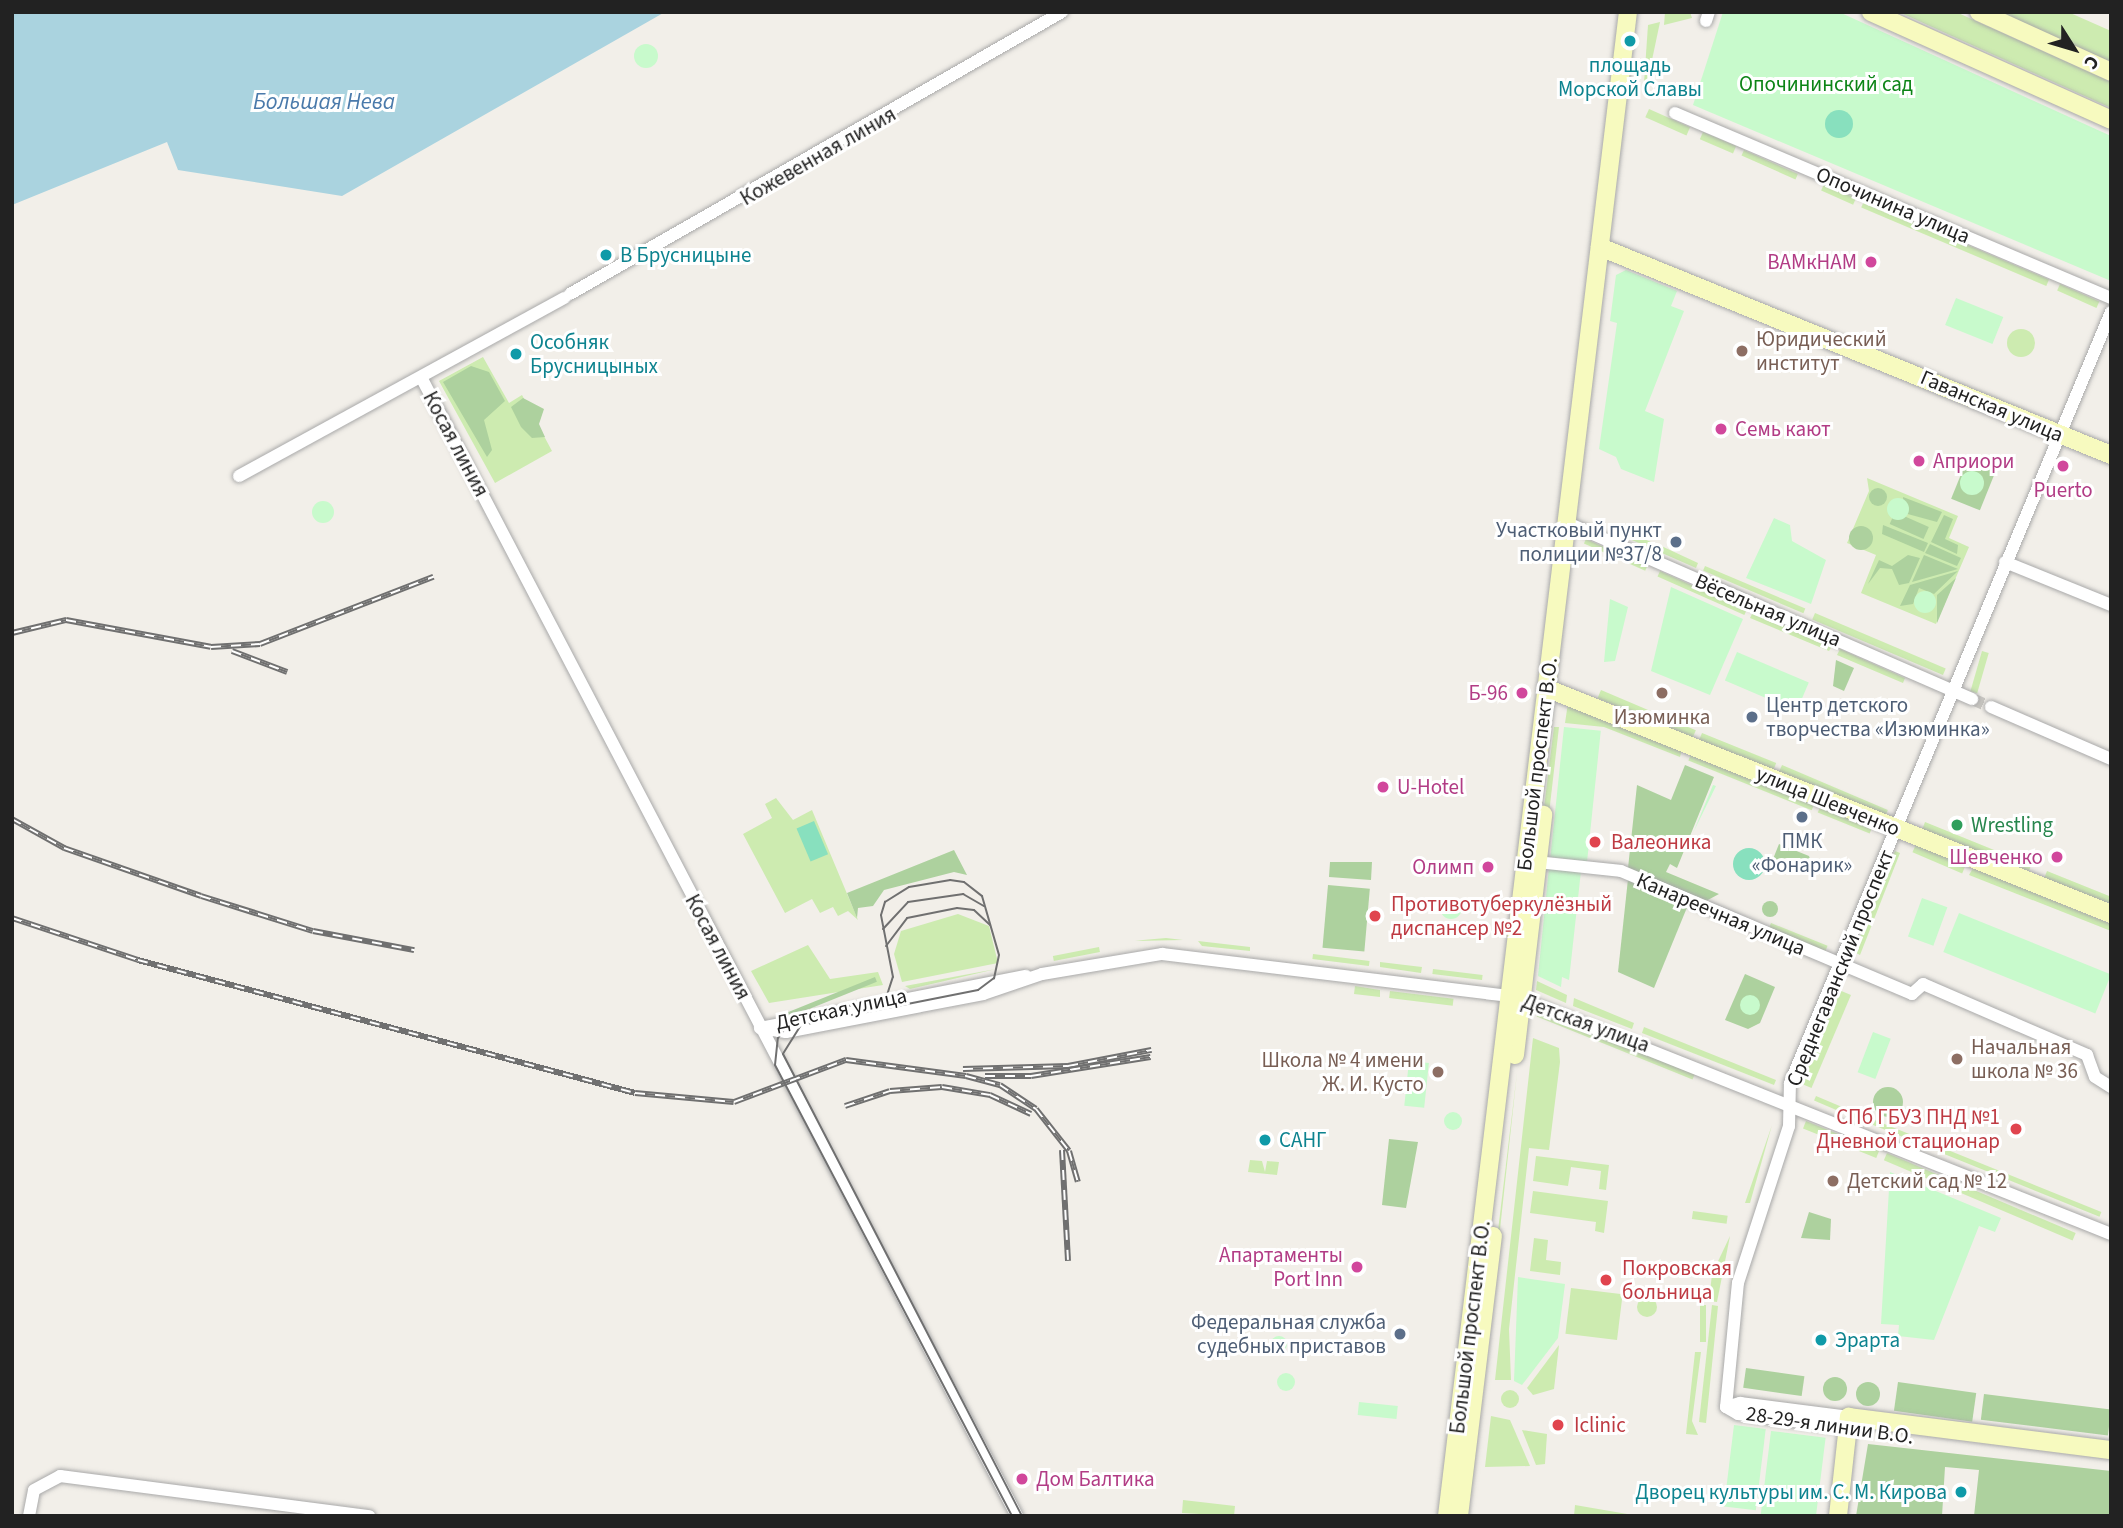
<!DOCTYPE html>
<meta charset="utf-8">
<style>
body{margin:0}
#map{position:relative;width:2123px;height:1528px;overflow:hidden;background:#f2efe9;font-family:"Source Sans 3",sans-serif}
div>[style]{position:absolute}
.grass>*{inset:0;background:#cdebb0;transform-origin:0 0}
.round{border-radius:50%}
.forest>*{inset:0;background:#add19e;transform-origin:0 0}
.park>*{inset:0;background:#c8facc;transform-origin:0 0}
.pitch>*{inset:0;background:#88e0be;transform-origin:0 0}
.water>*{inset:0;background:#aad3df}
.street-tunnel>*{height:12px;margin-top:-6px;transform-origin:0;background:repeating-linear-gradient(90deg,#c8c6c1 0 12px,transparent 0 18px)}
.roads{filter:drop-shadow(0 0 2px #a9a9a9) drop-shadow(0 0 2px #a9a9a9)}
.street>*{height:12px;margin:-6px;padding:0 6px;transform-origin:6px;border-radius:6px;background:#fff}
.secondary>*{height:18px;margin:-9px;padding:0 9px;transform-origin:9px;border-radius:9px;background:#f7fabf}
.tram>*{height:2px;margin:-1px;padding:0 1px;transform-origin:1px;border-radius:1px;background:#707070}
.rail>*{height:6px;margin-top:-3px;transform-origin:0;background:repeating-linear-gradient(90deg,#fff 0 10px,#707070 0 20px);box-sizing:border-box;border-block:2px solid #707070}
.dots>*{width:19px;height:19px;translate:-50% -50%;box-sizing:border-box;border:4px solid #fff;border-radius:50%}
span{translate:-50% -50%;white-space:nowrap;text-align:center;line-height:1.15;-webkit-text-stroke:6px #fff;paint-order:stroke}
.culture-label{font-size:21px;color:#0d838f}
.left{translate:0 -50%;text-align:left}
.right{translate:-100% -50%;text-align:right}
.park-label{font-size:21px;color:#0c8416}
.street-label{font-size:21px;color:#222}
.hotel-label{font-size:21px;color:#b23c85}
.education-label{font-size:21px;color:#785e54}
.service-label{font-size:21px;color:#4e5e75}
.leisure-label{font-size:21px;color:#27864d}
.health-label{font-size:21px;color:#be3a42}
.water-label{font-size:23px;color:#4a7aab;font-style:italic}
.frame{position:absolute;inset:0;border:14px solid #222;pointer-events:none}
.north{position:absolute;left:2039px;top:14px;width:70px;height:70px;-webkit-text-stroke:5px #fff;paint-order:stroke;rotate:127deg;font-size:19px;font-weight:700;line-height:28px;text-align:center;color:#222}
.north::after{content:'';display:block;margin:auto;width:24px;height:32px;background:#222;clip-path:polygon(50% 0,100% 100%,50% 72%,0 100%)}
</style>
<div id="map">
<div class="grass">
<i style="clip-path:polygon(1665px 12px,1690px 12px,1692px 18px,1664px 25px)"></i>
<i style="clip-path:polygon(1899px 12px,1956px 12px,2111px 82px,2111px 108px)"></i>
<i style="clip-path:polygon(1999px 12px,2068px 12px,2111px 31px,2111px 62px)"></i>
<i style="clip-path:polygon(1660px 22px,1648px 79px,1644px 83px,1648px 25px)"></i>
<i style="left:1649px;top:109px;width:45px;height:9px;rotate:24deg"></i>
<i style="left:1703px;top:132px;width:36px;height:8px;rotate:23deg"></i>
<i style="left:1744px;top:150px;width:59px;height:6px;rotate:24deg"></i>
<i style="left:1824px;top:184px;width:35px;height:7px;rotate:24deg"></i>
<i style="left:1864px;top:201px;width:201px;height:7px;rotate:23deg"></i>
<i style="left:2060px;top:284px;width:43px;height:7px;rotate:24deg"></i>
<i class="round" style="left:2007px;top:329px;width:28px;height:28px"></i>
<i style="clip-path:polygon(483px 357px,509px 403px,522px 395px,552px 451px,495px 483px,439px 381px)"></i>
<i style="clip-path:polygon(1867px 478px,1958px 516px,1949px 538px,1969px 547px,1936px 624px,1861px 593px,1876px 555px,1847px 543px,1869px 491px)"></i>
<i style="clip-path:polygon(1616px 527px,1651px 542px,1649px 547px,1614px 533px)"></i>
<i style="left:1586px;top:539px;width:67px;height:5px;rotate:24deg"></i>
<i style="clip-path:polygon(1657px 544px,1698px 563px,1696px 568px,1655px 550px)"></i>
<i style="left:1705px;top:566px;width:109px;height:5px;rotate:23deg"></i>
<i style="left:1660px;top:571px;width:95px;height:6px;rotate:24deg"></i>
<i style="clip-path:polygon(1753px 612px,1832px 646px,1829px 651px,1750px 618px)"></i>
<i style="left:1815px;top:613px;width:142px;height:7px;rotate:23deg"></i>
<i style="clip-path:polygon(1840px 649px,1905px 678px,1903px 683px,1837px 655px)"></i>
<i style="left:1982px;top:651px;width:7px;height:42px;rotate:16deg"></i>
<i style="left:1601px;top:690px;width:103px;height:9px;rotate:23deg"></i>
<i style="clip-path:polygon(1568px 703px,1682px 750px,1680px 757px,1604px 727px,1565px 723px)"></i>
<i style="clip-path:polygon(1554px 727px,1559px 727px,1544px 857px,1538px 856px)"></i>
<i style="left:1702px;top:733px;width:80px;height:9px;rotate:22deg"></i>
<i style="left:1691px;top:754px;width:133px;height:7px;rotate:22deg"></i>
<i style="left:1782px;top:765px;width:115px;height:8px;rotate:23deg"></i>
<i style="clip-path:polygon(776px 798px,793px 820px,812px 810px,858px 920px,848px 911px,838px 916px,833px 907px,820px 913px,812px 899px,785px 913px,743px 834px,772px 818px,765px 804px)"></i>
<i style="left:1820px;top:807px;width:56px;height:6px;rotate:22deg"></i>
<i style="clip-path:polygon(1925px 822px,2031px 865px,2029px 871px,1922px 830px)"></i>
<i style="left:1916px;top:844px;width:54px;height:9px;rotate:23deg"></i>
<i style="clip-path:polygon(1895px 851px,1900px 853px,1860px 955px,1854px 952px)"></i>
<i style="clip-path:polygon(1973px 868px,2111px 924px,2111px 931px,1969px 875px)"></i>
<i style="left:2047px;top:871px;width:69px;height:8px;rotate:22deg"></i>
<i style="clip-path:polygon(958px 914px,989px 926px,998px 963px,902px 982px,894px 954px,901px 931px)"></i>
<i style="left:1771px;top:923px;width:61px;height:8px;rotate:22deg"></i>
<i style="clip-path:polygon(1166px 938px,1183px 940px,1135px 941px,1143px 940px)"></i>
<i style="clip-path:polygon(1198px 941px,1250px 947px,1250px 951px,1202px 946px)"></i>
<i style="clip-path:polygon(808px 945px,830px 979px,878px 972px,883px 985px,769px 1003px,751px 971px)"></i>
<i style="left:1099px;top:947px;width:5px;height:47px;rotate:79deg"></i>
<i style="left:1313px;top:954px;width:57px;height:5px;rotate:7deg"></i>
<i style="clip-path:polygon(1380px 962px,1422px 967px,1421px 973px,1380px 967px)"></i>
<i style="clip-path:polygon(996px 969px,910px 989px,905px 986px)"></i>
<i style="left:1433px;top:969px;width:50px;height:5px;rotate:7deg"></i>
<i style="clip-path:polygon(1537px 981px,1567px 995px,1566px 1003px,1536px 990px)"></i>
<i style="clip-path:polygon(1355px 986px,1380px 990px,1380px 997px,1354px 994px)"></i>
<i style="left:1839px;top:990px;width:13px;height:101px;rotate:23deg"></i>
<i style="left:1390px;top:991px;width:64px;height:7px;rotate:7deg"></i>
<i style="clip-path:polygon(1574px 998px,1634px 1023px,1632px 1029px,1573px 1006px)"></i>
<i style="left:1539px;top:1011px;width:168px;height:6px;rotate:22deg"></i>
<i style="clip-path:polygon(1644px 1027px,1776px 1080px,1774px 1085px,1642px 1033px)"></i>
<i style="clip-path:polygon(1533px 1038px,1559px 1048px,1560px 1062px,1549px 1150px,1529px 1148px,1509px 1329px,1511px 1380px,1495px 1380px)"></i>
<i style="clip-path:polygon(1517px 1073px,1471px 1496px,1466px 1496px)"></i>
<i style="left:1816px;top:1096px;width:47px;height:5px;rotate:23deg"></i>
<i style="left:1867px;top:1117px;width:61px;height:5px;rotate:22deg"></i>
<i style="left:1806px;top:1121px;width:79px;height:8px;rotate:22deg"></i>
<i style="clip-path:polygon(1772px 1125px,1750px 1203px,1745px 1203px)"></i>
<i style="left:1928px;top:1142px;width:187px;height:5px;rotate:22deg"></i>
<i style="left:1887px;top:1153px;width:205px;height:8px;rotate:23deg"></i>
<i style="clip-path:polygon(1536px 1156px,1609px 1165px,1606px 1190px,1599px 1189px,1601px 1171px,1571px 1167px,1568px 1186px,1533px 1181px)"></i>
<i style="clip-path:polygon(1250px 1160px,1262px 1161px,1265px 1172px,1267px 1161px,1279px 1162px,1277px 1175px,1248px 1172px)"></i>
<i style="clip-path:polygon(1533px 1191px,1608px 1201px,1604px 1233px,1595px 1231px,1596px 1222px,1530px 1213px)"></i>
<i style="left:1693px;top:1211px;width:35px;height:8px;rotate:8deg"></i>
<i style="clip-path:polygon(1730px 1236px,1717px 1302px,1709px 1301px,1712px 1274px)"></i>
<i style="clip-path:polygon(1534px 1238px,1548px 1240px,1546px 1260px,1561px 1262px,1560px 1275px,1530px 1271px)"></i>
<i style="left:1571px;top:1288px;width:52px;height:46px;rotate:7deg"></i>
<i class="round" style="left:1637px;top:1297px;width:20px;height:20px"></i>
<i style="left:1700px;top:1305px;width:6px;height:37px"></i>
<i style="clip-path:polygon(1712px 1305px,1718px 1306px,1706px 1423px,1699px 1422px)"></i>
<i style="clip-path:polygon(1559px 1345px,1554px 1389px,1533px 1395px,1527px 1388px)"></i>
<i style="clip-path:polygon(1695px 1352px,1701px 1352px,1692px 1421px,1698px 1435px,1686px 1434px)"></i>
<i class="round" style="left:1501px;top:1390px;width:18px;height:18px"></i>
<i style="clip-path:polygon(1491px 1416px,1510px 1420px,1530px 1466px,1485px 1467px)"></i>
<i style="clip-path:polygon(1522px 1430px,1547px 1434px,1545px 1464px,1536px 1465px)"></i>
<i style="clip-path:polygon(1183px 1500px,1235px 1506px,1234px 1516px,1182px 1513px)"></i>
<i style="clip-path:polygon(1575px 1505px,1633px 1515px,1633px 1516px,1574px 1516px)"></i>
</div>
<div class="forest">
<i style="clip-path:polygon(471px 366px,489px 372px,505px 401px,484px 420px,492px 450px,487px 457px,443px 382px)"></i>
<i style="clip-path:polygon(523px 398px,544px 409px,539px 424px,545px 437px,532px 438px,521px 427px,511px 407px)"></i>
<i style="left:1968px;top:457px;width:31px;height:45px;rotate:22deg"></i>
<i class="round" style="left:1869px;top:488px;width:18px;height:18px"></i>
<i style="clip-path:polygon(1903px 497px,1942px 512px,1937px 522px,1904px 513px)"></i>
<i style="left:1895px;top:512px;width:37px;height:13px;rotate:24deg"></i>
<i style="clip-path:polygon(1944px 515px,1953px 519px,1945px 539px,1958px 545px,1957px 554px,1931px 542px)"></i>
<i style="clip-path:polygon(1883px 525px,1928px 543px,1924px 552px,1882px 534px)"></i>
<i class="round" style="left:1849px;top:526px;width:24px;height:24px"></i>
<i style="clip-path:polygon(1930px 544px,1961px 558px,1957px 566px,1925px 553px)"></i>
<i style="clip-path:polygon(1908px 555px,1920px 558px,1909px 583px,1899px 585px,1892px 569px,1880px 568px,1868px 584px,1879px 560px,1892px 566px)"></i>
<i style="clip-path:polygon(1924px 555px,1958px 569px,1912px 582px)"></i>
<i style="clip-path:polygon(1958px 571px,1934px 594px,1919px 588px,1913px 604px,1900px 606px,1910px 585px)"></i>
<i style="clip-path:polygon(1956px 578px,1937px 623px,1937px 595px)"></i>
<i style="clip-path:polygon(1836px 660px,1854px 668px,1844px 691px,1833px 686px)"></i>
<i style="clip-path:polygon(1685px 765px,1714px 777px,1677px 868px,1670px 864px,1666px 872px,1719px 894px,1706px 901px,1628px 868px,1637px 785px,1671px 800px)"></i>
<i style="clip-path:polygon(1779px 844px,1809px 856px,1811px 862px,1785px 858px,1781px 868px,1771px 864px)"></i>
<i style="clip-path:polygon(954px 850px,967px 875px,954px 872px,884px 890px,873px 906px,858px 908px,857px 918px,847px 893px)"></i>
<i style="clip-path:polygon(1330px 862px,1372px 862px,1371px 880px,1329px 877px)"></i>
<i style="clip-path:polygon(1628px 879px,1688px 905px,1654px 988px,1618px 972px)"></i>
<i style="left:1328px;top:885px;width:42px;height:63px;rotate:5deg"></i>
<i class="round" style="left:1762px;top:901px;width:16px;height:16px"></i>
<i style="clip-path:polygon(1745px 974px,1775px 987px,1760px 1023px,1748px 1029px,1725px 1020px)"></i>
<i style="left:875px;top:977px;width:5px;height:104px;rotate:68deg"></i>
<i class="round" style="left:1873px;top:1087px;width:30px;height:30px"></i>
<i style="clip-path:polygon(1389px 1139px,1418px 1142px,1406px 1208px,1382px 1205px)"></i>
<i style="clip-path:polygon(1809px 1212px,1831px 1219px,1830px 1240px,1801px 1238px)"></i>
<i style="left:1746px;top:1368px;width:59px;height:20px;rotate:8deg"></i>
<i class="round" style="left:1823px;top:1377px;width:24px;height:24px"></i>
<i style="left:1898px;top:1382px;width:79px;height:29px;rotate:8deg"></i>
<i class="round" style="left:1856px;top:1382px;width:24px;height:24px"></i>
<i style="left:1984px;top:1394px;width:128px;height:26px;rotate:7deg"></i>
<i style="clip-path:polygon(1868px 1444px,2111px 1471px,2111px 1516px,1974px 1516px,1979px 1470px,1945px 1467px,1942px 1516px,1856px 1516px)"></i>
</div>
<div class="park">
<i style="clip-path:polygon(1723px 12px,1839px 12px,2111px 136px,2111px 281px,1693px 105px)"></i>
<i class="round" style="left:634px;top:44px;width:24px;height:24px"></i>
<i style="clip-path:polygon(1626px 270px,1677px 291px,1671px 306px,1684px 311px,1645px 411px,1664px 419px,1654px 482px,1621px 469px,1616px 457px,1599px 449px,1617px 323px,1610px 321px,1616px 275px)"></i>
<i style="left:1956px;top:298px;width:51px;height:29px;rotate:22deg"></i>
<i class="round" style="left:1960px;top:471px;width:24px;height:24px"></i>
<i class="round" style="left:1887px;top:498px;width:22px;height:22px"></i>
<i class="round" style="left:312px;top:501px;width:22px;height:22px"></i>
<i style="clip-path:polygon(1774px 518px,1790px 525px,1792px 541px,1826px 560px,1811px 604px,1746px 578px)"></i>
<i style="clip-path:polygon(1671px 587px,1743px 619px,1710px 695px,1651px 671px)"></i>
<i class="round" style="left:1914px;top:591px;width:22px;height:22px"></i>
<i style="clip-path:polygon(1610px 599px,1628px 607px,1615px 661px,1604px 662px)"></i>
<i style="left:1737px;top:652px;width:78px;height:31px;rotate:23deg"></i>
<i style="left:1564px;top:727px;width:37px;height:131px;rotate:6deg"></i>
<i style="clip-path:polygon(1713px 785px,1716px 786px,1693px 833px)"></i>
<i style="clip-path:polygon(1549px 867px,1581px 871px,1569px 980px,1562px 977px,1561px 987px,1538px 976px)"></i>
<i class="round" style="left:1440px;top:897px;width:22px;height:22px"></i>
<i style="left:1922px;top:898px;width:27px;height:41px;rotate:20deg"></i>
<i style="left:1959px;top:913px;width:164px;height:42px;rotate:22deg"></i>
<i class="round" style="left:1740px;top:995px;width:20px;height:20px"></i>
<i style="left:1873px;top:1032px;width:19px;height:43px;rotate:21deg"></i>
<i style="left:1409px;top:1061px;width:20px;height:45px;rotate:6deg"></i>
<i class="round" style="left:1444px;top:1112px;width:18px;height:18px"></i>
<i style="clip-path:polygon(1890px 1172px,2001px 1218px,1995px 1232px,1979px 1226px,1934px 1340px,1898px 1336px,1899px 1325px,1881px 1324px)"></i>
<i style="clip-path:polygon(1518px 1277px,1565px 1284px,1558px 1338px,1522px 1385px,1514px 1381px)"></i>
<i class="round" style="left:1271px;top:1336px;width:16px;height:16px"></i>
<i class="round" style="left:1277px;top:1373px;width:18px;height:18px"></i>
<i style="left:1359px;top:1402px;width:39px;height:13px;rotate:6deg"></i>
<i style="left:1734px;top:1425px;width:32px;height:82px;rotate:7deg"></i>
<i style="left:1771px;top:1431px;width:55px;height:86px;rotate:7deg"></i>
</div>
<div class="pitch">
<i class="round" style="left:1825px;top:110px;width:28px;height:28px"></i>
<i style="left:814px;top:821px;width:36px;height:19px;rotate:67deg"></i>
<i class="round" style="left:1733px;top:848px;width:32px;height:32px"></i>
</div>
<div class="water">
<i style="clip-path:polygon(12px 12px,665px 12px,342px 196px,178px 170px,167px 142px,12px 205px)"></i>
</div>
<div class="street-tunnel">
<i style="left:1972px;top:699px;width:21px;rotate:23deg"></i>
</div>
<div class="roads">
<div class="street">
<i style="left:1706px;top:21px;width:9px;rotate:-72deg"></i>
<i style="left:1675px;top:113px;width:474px;rotate:23deg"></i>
<i style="left:570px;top:294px;width:567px;rotate:-29.82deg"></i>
<i style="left:421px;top:377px;width:1286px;rotate:62.38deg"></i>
<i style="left:239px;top:476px;width:371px;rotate:-28.7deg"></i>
<i style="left:1565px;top:522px;width:444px;rotate:23.5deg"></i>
<i style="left:2005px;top:562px;width:114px;rotate:22.1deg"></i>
<i style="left:1991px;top:707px;width:131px;rotate:23.4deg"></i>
<i style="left:1537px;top:862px;width:84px;rotate:6.1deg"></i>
<i style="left:1621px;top:871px;width:316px;rotate:22.9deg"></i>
<i style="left:1912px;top:994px;width:15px;rotate:-42deg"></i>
<i style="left:1923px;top:984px;width:179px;rotate:23.4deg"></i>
<i style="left:2087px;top:1055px;width:23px;rotate:70deg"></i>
<i style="left:2095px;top:1077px;width:19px;rotate:32deg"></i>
<i style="left:1516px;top:997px;width:640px;rotate:21.72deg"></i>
<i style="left:760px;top:1028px;width:26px;rotate:9deg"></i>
<i style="left:786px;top:1032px;width:201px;rotate:-10.9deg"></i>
<i style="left:983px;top:994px;width:62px;rotate:-18.7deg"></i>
<i style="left:1042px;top:974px;width:122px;rotate:-9.5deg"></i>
<i style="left:1162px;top:954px;width:351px;rotate:6.9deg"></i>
<i style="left:760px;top:1028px;width:271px;rotate:-11.1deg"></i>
<i style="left:1726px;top:1407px;width:125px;rotate:-84.5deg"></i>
<i style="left:1738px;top:1283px;width:165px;rotate:-72deg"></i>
<i style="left:1789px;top:1126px;width:43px;rotate:-88.7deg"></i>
<i style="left:1790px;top:1083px;width:835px;rotate:-67.4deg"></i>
<i style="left:1726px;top:1407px;width:15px;rotate:-16deg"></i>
<i style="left:1740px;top:1403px;width:110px;rotate:7.3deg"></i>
<i style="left:1726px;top:1407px;width:14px;rotate:30deg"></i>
<i style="left:1738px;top:1414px;width:111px;rotate:7.3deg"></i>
<i style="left:29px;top:1516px;width:26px;rotate:-79deg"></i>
<i style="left:34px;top:1490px;width:30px;rotate:-28deg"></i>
<i style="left:60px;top:1476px;width:312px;rotate:7.4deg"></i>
</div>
<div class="secondary">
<i style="left:1871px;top:12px;width:263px;rotate:24.2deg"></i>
<i style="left:1979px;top:12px;width:145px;rotate:24.4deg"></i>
<i style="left:1600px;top:247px;width:552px;rotate:22.15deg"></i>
<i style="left:1546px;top:688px;width:609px;rotate:21.8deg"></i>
<i style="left:1515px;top:1055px;width:242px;rotate:-83.3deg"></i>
<i style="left:1447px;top:1516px;width:1515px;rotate:-83.14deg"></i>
<i style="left:1459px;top:1516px;width:282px;rotate:-83.1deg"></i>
<i style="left:1838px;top:1516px;width:100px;rotate:-83.7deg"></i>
<i style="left:1849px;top:1417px;width:264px;rotate:7.2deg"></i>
</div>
</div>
<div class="tram">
<i style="left:883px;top:929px;width:37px;rotate:-47deg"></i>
<i style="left:908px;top:902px;width:56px;rotate:-8.3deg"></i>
<i style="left:963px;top:894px;width:24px;rotate:30deg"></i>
<i style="left:886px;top:946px;width:35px;rotate:-53deg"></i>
<i style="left:907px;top:918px;width:51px;rotate:-11.3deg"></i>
<i style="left:957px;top:908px;width:17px;rotate:7deg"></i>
<i style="left:974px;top:910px;width:22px;rotate:43deg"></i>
<i style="left:1012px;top:1516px;width:509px;rotate:-117.72deg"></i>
<i style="left:775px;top:1065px;width:27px;rotate:-84deg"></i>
<i style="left:778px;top:1038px;width:19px;rotate:-54deg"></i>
<i style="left:789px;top:1023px;width:102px;rotate:-15.9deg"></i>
<i style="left:887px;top:995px;width:19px;rotate:-72deg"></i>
<i style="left:893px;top:977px;width:63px;rotate:-101deg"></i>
<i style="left:881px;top:915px;width:14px;rotate:-73deg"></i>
<i style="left:885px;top:902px;width:28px;rotate:-32deg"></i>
<i style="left:909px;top:887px;width:42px;rotate:-9.7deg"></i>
<i style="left:950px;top:880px;width:14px;rotate:8deg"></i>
<i style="left:964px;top:882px;width:23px;rotate:38deg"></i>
<i style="left:982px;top:896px;width:61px;rotate:73.9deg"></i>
<i style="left:999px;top:955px;width:24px;rotate:102deg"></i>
<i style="left:994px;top:978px;width:20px;rotate:143deg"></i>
<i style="left:978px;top:990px;width:180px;rotate:168.8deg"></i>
<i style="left:801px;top:1025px;width:34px;rotate:122deg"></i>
<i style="left:783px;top:1054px;width:520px;rotate:62.65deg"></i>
</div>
<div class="rail">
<i style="left:12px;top:633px;width:56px;rotate:-13.5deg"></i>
<i style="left:66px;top:620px;width:147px;rotate:10.5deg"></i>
<i style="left:211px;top:647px;width:49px;rotate:-3.5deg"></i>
<i style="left:260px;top:644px;width:186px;rotate:-21.2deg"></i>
<i style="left:232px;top:651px;width:59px;rotate:20.9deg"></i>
<i style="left:12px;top:819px;width:60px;rotate:29.1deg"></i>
<i style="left:64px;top:848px;width:145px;rotate:19.3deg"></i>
<i style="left:201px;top:896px;width:117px;rotate:17.4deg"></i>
<i style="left:313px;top:931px;width:103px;rotate:10.7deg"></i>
<i style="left:12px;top:918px;width:133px;rotate:18.4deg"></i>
<i style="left:138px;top:960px;width:514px;rotate:14.98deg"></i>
<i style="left:635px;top:1093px;width:99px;rotate:5.2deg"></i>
<i style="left:734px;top:1102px;width:120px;rotate:-20.6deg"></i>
<i style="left:846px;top:1060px;width:121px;rotate:7.6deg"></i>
<i style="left:966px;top:1076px;width:35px;rotate:15deg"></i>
<i style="left:1000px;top:1085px;width:43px;rotate:33.7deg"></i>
<i style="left:1036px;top:1109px;width:53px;rotate:51.8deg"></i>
<i style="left:1069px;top:1151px;width:32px;rotate:74deg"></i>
<i style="left:963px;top:1069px;width:105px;rotate:-1.6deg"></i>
<i style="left:1068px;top:1066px;width:85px;rotate:-10.9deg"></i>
<i style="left:985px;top:1076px;width:46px"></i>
<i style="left:1031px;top:1076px;width:121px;rotate:-9deg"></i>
<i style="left:845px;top:1106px;width:47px;rotate:-18.4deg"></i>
<i style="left:890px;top:1091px;width:52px;rotate:-4.4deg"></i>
<i style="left:942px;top:1087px;width:49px;rotate:9.5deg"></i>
<i style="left:990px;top:1095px;width:45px;rotate:24.9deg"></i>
<i style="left:1062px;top:1150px;width:111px;rotate:86.9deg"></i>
</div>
<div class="dots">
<i style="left:1630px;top:41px;background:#0f9aa8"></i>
<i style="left:606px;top:255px;background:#0f9aa8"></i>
<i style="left:1871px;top:262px;background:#d1479c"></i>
<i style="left:1742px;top:351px;background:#8d6e63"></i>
<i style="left:516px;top:354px;background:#0f9aa8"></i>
<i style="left:1721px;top:429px;background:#d1479c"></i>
<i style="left:1919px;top:461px;background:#d1479c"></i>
<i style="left:2063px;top:466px;background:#d1479c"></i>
<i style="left:1676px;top:542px;background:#5c6f8a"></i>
<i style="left:1522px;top:693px;background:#d1479c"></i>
<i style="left:1662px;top:693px;background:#8d6e63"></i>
<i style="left:1752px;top:717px;background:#5c6f8a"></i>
<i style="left:1383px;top:787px;background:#d1479c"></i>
<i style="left:1802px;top:817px;background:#5c6f8a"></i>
<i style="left:1957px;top:825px;background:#2e9e5b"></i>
<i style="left:1595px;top:842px;background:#e0444e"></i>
<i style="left:2057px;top:857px;background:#d1479c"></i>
<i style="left:1488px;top:867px;background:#d1479c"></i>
<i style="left:1375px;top:916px;background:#e0444e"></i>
<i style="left:1957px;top:1059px;background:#8d6e63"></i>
<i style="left:1438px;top:1072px;background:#8d6e63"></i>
<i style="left:2016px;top:1129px;background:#e0444e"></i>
<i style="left:1265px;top:1140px;background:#0f9aa8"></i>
<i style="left:1833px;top:1181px;background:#8d6e63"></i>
<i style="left:1357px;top:1267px;background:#d1479c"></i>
<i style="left:1606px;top:1280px;background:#e0444e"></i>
<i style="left:1400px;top:1334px;background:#5c6f8a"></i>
<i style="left:1821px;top:1340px;background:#0f9aa8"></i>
<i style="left:1558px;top:1425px;background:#e0444e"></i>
<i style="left:1022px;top:1479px;background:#d1479c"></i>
<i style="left:1961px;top:1492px;background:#0f9aa8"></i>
</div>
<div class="culture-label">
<span style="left:1630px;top:77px">площадь<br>Морской Славы</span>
<span class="left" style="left:620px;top:255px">В Брусницыне</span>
<span class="left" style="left:530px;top:354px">Особняк<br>Брусницыных</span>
<span class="left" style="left:1279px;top:1140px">САНГ</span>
<span class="left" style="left:1835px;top:1340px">Эрарта</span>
<span class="right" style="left:1947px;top:1492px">Дворец культуры им. С. М. Кирова</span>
</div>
<div class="park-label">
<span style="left:1826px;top:84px">Опочининский сад</span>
</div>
<div class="street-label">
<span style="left:818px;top:156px;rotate:-30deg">Кожевенная линия</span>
<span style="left:1893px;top:205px;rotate:23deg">Опочинина улица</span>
<span style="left:1992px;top:406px;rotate:23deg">Гаванская улица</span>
<span style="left:456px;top:444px;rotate:62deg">Косая линия</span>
<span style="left:1768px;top:610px;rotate:23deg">Вёсельная улица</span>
<span style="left:1537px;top:764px;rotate:-83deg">Большой проспект В.О.</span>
<span style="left:1828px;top:801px;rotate:22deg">улица Шевченко</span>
<span style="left:1721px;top:914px;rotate:23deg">Канареечная улица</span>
<span style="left:718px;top:947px;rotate:62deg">Косая линия</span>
<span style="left:1840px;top:968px;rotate:-68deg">Среднегаванский проспект</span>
<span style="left:841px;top:1009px;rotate:-12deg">Детская улица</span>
<span style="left:1586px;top:1023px;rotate:20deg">Детская улица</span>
<span style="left:1470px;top:1327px;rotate:-83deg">Большой проспект В.О.</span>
<span style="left:1830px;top:1425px;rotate:8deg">28-29-я линии В.О.</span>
</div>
<div class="hotel-label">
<span class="right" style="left:1857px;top:262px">ВАМкНАМ</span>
<span class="left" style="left:1735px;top:429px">Семь кают</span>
<span class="left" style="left:1933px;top:461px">Априори</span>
<span style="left:2063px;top:490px">Puerto</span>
<span class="right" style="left:1508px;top:693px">Б-96</span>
<span class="left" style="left:1397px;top:787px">U-Hotel</span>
<span class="right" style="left:2043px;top:857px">Шевченко</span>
<span class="right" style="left:1474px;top:867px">Олимп</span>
<span class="right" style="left:1343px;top:1267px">Апартаменты<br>Port Inn</span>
<span class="left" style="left:1036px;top:1479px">Дом Балтика</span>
</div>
<div class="education-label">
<span class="left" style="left:1756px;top:351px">Юридический<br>институт</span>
<span style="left:1662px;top:717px">Изюминка</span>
<span class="left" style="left:1971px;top:1059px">Начальная<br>школа № 36</span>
<span class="right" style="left:1424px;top:1072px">Школа № 4 имени<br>Ж. И. Кусто</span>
<span class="left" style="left:1847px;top:1181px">Детский сад № 12</span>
</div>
<div class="service-label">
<span class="right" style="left:1662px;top:542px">Участковый пункт<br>полиции №37/8</span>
<span class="left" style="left:1766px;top:717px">Центр детского<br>творчества «Изюминка»</span>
<span style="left:1802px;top:853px">ПМК<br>«Фонарик»</span>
<span class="right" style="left:1386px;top:1334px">Федеральная служба<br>судебных приставов</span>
</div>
<div class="leisure-label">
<span class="left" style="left:1971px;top:825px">Wrestling</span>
</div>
<div class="health-label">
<span class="left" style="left:1611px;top:842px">Валеоника</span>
<span class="left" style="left:1391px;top:916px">Противотуберкулёзный<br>диспансер №2</span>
<span class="right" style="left:2000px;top:1129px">СПб ГБУЗ ПНД №1<br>Дневной стационар</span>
<span class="left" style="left:1622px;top:1280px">Покровская<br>больница</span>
<span class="left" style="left:1574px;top:1425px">Iclinic</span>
</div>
<div class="water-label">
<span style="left:324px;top:102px">Большая Нева</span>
</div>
<div class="frame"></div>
<div class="north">С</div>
</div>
